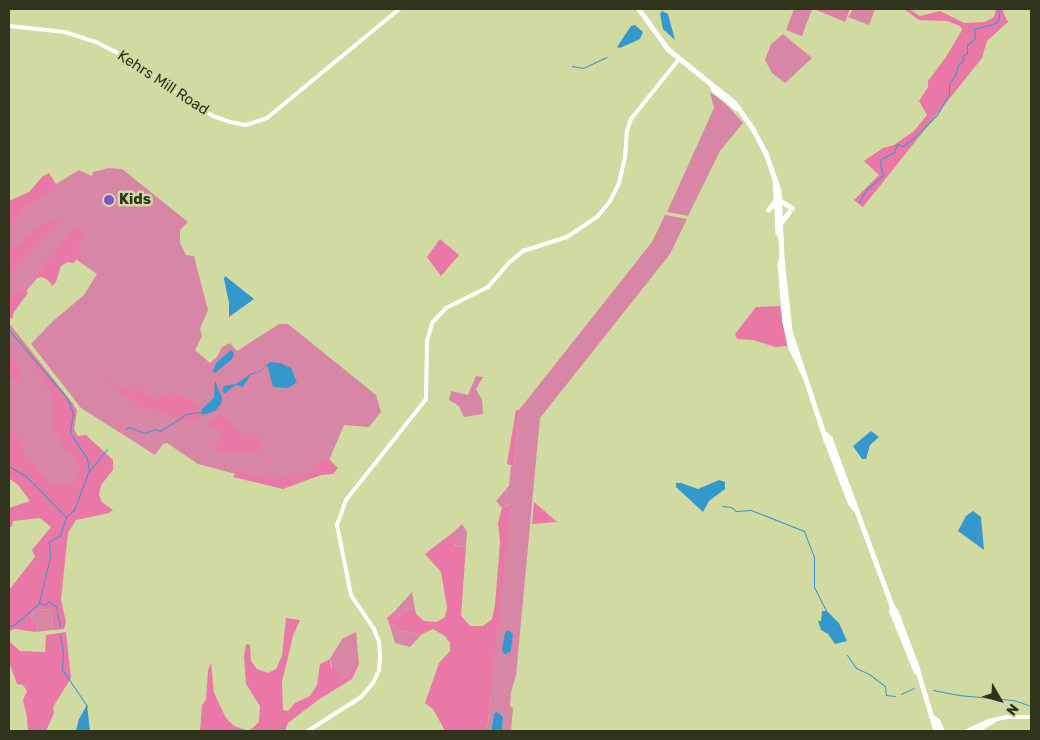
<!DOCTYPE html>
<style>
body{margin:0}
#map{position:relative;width:1040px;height:740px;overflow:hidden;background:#d0daa1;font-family:Rubik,sans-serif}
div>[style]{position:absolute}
.green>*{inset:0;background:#d787a5}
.forest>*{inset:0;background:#ea78a6}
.water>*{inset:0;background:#3598cc}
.stream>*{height:1px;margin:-0.5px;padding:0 0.5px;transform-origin:0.5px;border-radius:0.5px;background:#3598cc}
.secondary>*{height:4px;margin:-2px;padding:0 2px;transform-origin:2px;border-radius:2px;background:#fff}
.primary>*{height:4.5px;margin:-2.25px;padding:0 2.25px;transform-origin:2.25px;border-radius:2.25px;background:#fff}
.dots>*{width:14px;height:14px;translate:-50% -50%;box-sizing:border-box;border:2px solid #d0daa1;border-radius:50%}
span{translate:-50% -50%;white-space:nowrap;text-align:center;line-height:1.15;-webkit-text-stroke:5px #d0daa1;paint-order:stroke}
.street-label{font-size:15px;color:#31341d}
.poi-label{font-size:15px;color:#31341d;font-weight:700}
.left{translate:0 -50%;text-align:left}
.frame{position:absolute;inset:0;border:10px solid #31341d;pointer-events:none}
.north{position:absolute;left:975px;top:675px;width:50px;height:50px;-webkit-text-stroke:4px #d0daa1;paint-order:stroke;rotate:128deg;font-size:14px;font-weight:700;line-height:20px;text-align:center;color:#31341d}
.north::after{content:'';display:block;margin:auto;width:18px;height:22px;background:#31341d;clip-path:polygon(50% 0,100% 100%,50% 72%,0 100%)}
</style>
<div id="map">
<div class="green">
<i style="clip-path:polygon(794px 9px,812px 9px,802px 36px,786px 30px)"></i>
<i style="clip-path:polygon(814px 9px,850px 9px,845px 22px)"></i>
<i style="clip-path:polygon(853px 9px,875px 9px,869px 25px,848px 17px)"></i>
<i style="clip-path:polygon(783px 34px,812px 58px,785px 83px,772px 73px,765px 60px,771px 44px)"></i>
<i style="clip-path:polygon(710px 92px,725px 103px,743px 123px,720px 151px,688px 216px,667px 212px,714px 108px)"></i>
<i style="clip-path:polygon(109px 168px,122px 169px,188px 222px,180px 230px,180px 243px,186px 255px,194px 256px,208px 310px,200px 329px,202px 336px,195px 350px,210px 363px,217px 357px,222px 347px,230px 343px,237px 351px,279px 324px,288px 324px,376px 395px,381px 412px,369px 427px,344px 425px,325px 470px,285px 487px,198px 464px,167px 443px,163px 444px,155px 455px,81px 408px,31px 344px,52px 322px,84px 295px,97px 274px,61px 249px,9px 312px,9px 221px,20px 206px,79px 170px,92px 176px,93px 172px)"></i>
<i style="clip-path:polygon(665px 215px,687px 219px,670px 254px,540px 418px,516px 676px,511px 692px,510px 706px,513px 708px,511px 731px,502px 731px,503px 715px,494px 714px,491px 731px,487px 731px,510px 504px,502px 508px,496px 501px,509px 486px,511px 466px,514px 466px,519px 410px,652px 242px)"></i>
<i style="clip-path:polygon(9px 323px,74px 405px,74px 436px,112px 464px,74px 508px,9px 456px)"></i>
<i style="clip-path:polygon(476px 376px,483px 377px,476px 389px,482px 400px,483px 414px,464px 417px,459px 406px,449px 400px,451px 391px,468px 395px)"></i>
<i style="clip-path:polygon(462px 524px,467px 532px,466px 546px,458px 547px,455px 544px,458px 535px,455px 531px)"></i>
<i style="clip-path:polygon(412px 592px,415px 609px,406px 611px,396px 618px,394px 612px)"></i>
<i style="clip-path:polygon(52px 609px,53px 630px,36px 632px,38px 625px,30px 617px,34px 610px)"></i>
<i style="clip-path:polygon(394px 625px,399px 631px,422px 634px,410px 647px,395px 643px,390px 626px)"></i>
<i style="clip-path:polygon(356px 632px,359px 664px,354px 664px,348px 676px,336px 682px,330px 659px,342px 639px)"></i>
</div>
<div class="forest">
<i style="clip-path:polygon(904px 9px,909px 9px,920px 16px,940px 11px,964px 23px,985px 22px,994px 17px,996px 9px,1004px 9px,1003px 12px,1008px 22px,987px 41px,982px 58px,863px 207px,854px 200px,879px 175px,864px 161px,883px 148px,894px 145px,914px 131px,927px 115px,919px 101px,928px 87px,928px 81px,946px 57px,962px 30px,960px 26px,947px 21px,919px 20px)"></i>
<i style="clip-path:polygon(49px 173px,58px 187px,51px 193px,25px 207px,9px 226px,9px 201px,29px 192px,43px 176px)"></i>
<i style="clip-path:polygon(55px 217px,59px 223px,9px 274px,9px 253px,32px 233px)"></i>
<i style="clip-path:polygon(76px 226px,84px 234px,77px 248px,80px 253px,79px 258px,73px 263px,68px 262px,61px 266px,56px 282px,52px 286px,48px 280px,42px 277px,33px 279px)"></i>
<i style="clip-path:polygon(440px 239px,459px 255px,441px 276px,427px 257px)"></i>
<i style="clip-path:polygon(25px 289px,28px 293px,14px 312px,12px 319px,9px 317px,9px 302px,19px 291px)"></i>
<i style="clip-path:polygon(780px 306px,787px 346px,775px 347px,753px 340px,737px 339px,735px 334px,756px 307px)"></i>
<i style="clip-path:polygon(22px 342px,77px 410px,74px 430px,78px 436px,86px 435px,113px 460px,113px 470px,101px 485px,99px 495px,102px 502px,113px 510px,109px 513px,76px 520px,68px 533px,61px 600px,66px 622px,64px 629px,53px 630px,52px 609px,34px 610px,30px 617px,38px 625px,36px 632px,15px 629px,9px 631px,9px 590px,35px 557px,32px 550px,51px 527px,40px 518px,13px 521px,12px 526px,9px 528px,9px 508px,30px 501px,19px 486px,9px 478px,9px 432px,16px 435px,21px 441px,24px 453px,50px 482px,55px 484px,73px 483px,78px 477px,79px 470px,76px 458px,66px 451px,51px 423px,55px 401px)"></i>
<i style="clip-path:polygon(9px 352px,23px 378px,22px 382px,15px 381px,9px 377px)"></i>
<i style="clip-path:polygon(105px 382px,135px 391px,143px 390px,153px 398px,178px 394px,196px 403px,199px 408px,198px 416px,193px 421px,187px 422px,157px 411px,142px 408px,121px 392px)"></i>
<i style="clip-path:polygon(516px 410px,519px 410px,514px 466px,507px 464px)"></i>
<i style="clip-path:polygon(219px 415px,226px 418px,237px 431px,259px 437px,261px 448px,258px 452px,220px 452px,214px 449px,223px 437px,218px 430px,208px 426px,210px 421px)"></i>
<i style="clip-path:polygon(329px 459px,338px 468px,333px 474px,321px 475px,283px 489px,233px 477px,237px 470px,275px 479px,290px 473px,307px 475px,318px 463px)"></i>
<i style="clip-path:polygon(534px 502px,557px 522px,532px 524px)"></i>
<i style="clip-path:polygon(511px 504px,487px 731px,445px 731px,433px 709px,425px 703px,439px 663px,450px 651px,450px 643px,445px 636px,433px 629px,422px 634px,399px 631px,394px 625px,390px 626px,387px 618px,394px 612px,396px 618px,406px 611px,415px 609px,416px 614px,424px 621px,437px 622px,445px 617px,447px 607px,441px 572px,425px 554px,455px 531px,458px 535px,455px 545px,459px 547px,466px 546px,461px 616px,470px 626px,483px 626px,492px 619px,495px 605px,500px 542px,498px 523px,502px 508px)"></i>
<i style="clip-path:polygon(286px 618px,300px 620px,293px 636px,282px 682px,283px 710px,288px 711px,295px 703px,310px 696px,317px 685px,320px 664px,330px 659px,331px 668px,335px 668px,339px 672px,337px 681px,348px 676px,354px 664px,359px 664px,352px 679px,318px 700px,288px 723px,285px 731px,249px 731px,259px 722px,260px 706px,246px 684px,244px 656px,246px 644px,250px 645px,251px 661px,257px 669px,268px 673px,276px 669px,282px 656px)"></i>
<i style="clip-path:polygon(66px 632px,71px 678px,53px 707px,54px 713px,46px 731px,28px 731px,27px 717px,23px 700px,27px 691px,23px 685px,17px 684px,9px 662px,9px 641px,20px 651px,45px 652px,46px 635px)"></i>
<i style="clip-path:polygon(211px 663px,214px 693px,226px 718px,234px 726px,249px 731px,200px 731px,202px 705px,206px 700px,208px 670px)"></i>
</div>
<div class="water">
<i style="clip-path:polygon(662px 11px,668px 14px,675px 40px,663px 29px,660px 14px)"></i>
<i style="clip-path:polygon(635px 25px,643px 32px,640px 39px,620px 48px,617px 47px,631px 26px)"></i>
<i style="clip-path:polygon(225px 276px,254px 299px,229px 317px,229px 303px,224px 279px)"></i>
<i style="clip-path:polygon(231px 350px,234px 354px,232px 359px,215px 373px,213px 371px,216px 363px)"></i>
<i style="clip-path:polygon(270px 362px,280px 363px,291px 368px,297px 382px,288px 388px,273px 387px,268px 367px,266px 366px,260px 372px,250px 375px,243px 387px,236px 385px,225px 393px,222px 392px,224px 386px,236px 384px,252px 373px,259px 372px)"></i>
<i style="clip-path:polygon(215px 381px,222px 398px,221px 404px,215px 411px,203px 415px,201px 413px,202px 409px,214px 398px)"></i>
<i style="clip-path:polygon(871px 431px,879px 437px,870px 445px,866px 459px,862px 459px,853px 446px)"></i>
<i style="clip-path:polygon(719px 480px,725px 482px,725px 489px,709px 501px,703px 512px,676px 487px,676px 483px,681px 483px,698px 489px)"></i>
<i style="clip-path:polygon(973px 511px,981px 517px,984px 550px,958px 531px,966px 516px)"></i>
<i style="clip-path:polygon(822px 611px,827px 611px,839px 623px,847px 641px,835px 644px,828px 634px,821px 630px,818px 621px,821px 621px)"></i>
<i style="clip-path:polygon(508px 630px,513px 634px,511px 651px,506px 654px,503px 653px,502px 649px,505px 633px)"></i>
<i style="clip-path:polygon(87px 705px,90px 731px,76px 731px,79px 719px)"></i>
<i style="clip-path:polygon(496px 712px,503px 716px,502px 731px,491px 731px,494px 714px)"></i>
</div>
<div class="stream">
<i style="left:572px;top:66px;width:11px;rotate:10deg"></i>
<i style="left:583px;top:68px;width:26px;rotate:-25deg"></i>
<i style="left:859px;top:202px;width:14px;rotate:-60deg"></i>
<i style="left:866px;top:190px;width:23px;rotate:-41deg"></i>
<i style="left:883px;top:175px;width:10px;rotate:-107deg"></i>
<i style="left:880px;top:165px;width:6px;rotate:-81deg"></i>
<i style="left:881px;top:159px;width:15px;rotate:-28deg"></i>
<i style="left:894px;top:152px;width:9px;rotate:-69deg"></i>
<i style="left:897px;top:144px;width:6px;rotate:18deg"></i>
<i style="left:903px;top:146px;width:15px;rotate:-37deg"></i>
<i style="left:915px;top:137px;width:31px;rotate:-45deg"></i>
<i style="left:937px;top:115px;width:25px;rotate:-61deg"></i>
<i style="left:949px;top:93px;width:9px;rotate:-90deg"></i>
<i style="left:949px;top:84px;width:11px;rotate:-56deg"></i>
<i style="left:955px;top:75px;width:10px;rotate:-73deg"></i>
<i style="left:958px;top:65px;width:6px;rotate:-39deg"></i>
<i style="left:963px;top:61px;width:5px;rotate:-101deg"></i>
<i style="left:962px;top:56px;width:6px;rotate:-31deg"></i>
<i style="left:967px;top:53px;width:8px;rotate:-90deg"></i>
<i style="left:967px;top:45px;width:11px;rotate:-41deg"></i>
<i style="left:975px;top:38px;width:9px;rotate:-96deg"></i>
<i style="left:974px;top:29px;width:23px;rotate:-15deg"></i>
<i style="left:996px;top:23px;width:6px;rotate:-59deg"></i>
<i style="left:999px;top:18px;width:9px;rotate:-96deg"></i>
<i style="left:9px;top:330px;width:89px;rotate:49.5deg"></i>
<i style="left:67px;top:398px;width:16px;rotate:68deg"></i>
<i style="left:73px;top:413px;width:20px;rotate:99deg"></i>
<i style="left:70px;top:433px;width:30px;rotate:56deg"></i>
<i style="left:87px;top:458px;width:12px;rotate:81deg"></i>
<i style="left:89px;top:470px;width:43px;rotate:110.6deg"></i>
<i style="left:74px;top:510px;width:11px;rotate:139deg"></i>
<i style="left:66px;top:517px;width:19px;rotate:108deg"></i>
<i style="left:60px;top:535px;width:13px;rotate:148deg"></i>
<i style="left:49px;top:542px;width:15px;rotate:86deg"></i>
<i style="left:50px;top:557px;width:47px;rotate:103.4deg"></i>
<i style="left:39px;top:603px;width:6px;rotate:18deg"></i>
<i style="left:45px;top:605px;width:5px;rotate:-53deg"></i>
<i style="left:48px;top:601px;width:9px;rotate:32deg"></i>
<i style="left:56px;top:606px;width:21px;rotate:79deg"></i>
<i style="left:126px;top:429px;width:4px;rotate:-34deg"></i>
<i style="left:129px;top:427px;width:17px;rotate:21deg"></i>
<i style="left:145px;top:433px;width:11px;rotate:-22deg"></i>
<i style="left:155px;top:429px;width:5px;rotate:22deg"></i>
<i style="left:160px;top:431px;width:31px;rotate:-33deg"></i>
<i style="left:186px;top:414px;width:15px;rotate:-8deg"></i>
<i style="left:9px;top:466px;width:21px;rotate:31deg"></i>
<i style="left:27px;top:477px;width:56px;rotate:45.7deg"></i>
<i style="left:90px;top:470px;width:27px;rotate:-51deg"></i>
<i style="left:722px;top:506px;width:9px;rotate:6deg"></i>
<i style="left:731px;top:507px;width:6px;rotate:39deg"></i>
<i style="left:736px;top:511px;width:15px;rotate:-4deg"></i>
<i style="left:751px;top:510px;width:57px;rotate:21.6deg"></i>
<i style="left:804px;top:531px;width:28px;rotate:69deg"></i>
<i style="left:814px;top:557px;width:30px;rotate:90deg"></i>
<i style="left:814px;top:587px;width:27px;rotate:63deg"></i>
<i style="left:9px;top:626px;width:5px;rotate:-11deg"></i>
<i style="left:14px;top:625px;width:33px;rotate:-41deg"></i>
<i style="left:60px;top:634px;width:20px;rotate:81deg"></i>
<i style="left:63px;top:654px;width:15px;rotate:94deg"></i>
<i style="left:62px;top:669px;width:45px;rotate:56deg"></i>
<i style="left:847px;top:655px;width:16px;rotate:55deg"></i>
<i style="left:856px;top:668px;width:14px;rotate:25deg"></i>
<i style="left:869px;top:674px;width:20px;rotate:37deg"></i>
<i style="left:885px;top:686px;width:9px;rotate:84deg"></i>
<i style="left:886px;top:695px;width:9px;rotate:6deg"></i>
<i style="left:933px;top:690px;width:25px;rotate:11deg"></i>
<i style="left:958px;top:695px;width:55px;rotate:5.2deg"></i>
<i style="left:1013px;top:700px;width:19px;rotate:18deg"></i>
<i style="left:901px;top:694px;width:14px;rotate:-25deg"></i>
</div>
<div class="secondary">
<i style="left:9px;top:26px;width:56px;rotate:6.1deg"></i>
<i style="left:65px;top:32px;width:33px;rotate:18deg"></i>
<i style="left:96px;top:42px;width:38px;rotate:27deg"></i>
<i style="left:130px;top:59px;width:63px;rotate:36deg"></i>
<i style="left:181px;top:96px;width:38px;rotate:32deg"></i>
<i style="left:213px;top:116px;width:18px;rotate:19deg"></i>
<i style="left:230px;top:122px;width:16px;rotate:11deg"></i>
<i style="left:246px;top:125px;width:22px;rotate:-18deg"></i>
<i style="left:267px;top:118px;width:171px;rotate:-39.5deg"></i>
<i style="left:308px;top:731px;width:63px;rotate:-32.7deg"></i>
<i style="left:361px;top:697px;width:18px;rotate:-49deg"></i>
<i style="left:373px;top:683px;width:14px;rotate:-65deg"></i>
<i style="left:379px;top:670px;width:13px;rotate:-86deg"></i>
<i style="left:380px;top:657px;width:15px;rotate:-94deg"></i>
<i style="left:379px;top:642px;width:14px;rotate:-111deg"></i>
<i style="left:374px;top:629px;width:41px;rotate:-124.1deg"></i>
<i style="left:351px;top:595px;width:71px;rotate:-101.3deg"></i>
<i style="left:337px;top:525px;width:27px;rotate:-70deg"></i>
<i style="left:346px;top:500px;width:129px;rotate:-51.6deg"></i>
<i style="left:426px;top:399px;width:58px;rotate:-89deg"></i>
<i style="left:427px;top:341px;width:19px;rotate:-74deg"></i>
<i style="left:432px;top:323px;width:21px;rotate:-47deg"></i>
<i style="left:446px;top:308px;width:47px;rotate:-26.6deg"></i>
<i style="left:488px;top:287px;width:35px;rotate:-49deg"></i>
<i style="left:511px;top:261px;width:16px;rotate:-40deg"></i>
<i style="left:523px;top:251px;width:46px;rotate:-17.7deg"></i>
<i style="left:567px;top:237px;width:37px;rotate:-34deg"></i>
<i style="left:598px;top:216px;width:19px;rotate:-51deg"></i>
<i style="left:610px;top:201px;width:20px;rotate:-63deg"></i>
<i style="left:619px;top:183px;width:26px;rotate:-77deg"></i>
<i style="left:625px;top:158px;width:27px;rotate:-86deg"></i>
<i style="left:627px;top:131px;width:13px;rotate:-72deg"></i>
<i style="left:631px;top:119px;width:77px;rotate:-51.3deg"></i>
<i style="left:967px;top:731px;width:23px;rotate:-25deg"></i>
<i style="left:988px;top:721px;width:19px;rotate:-12deg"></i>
<i style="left:1007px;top:717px;width:24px"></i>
<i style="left:977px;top:731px;width:20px;rotate:-30deg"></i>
</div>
<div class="primary">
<i style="left:639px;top:9px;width:49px;rotate:54.1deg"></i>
<i style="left:668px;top:49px;width:86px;rotate:38.9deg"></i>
<i style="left:735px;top:103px;width:32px;rotate:55deg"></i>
<i style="left:753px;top:129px;width:27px;rotate:62deg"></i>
<i style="left:766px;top:153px;width:39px;rotate:71deg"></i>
<i style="left:779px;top:190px;width:68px;rotate:87.5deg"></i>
<i style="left:782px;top:258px;width:73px;rotate:83.7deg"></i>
<i style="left:790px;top:331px;width:115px;rotate:71.7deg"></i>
<i style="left:826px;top:440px;width:66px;rotate:68.8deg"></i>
<i style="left:850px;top:502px;width:7px;rotate:56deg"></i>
<i style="left:712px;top:86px;width:4px;rotate:63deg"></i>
<i style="left:714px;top:90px;width:28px;rotate:39deg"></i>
<i style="left:775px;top:179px;width:53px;rotate:86.8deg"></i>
<i style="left:778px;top:232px;width:7px;rotate:63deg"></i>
<i style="left:781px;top:201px;width:13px;rotate:32deg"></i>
<i style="left:768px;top:210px;width:13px;rotate:-51deg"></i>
<i style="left:782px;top:221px;width:11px;rotate:-52deg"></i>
<i style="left:782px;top:258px;width:6px;rotate:108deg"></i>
<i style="left:780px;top:264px;width:58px;rotate:85.1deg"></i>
<i style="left:785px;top:322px;width:27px;rotate:77deg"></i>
<i style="left:791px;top:348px;width:30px;rotate:64deg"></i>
<i style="left:826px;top:434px;width:6px;rotate:45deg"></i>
<i style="left:830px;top:438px;width:179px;rotate:69.7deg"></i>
<i style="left:892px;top:606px;width:6px;rotate:90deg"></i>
<i style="left:892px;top:612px;width:64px;rotate:67.9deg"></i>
<i style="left:892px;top:606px;width:6px;rotate:51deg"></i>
<i style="left:896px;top:611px;width:57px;rotate:69.3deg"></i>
<i style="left:916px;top:664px;width:70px;rotate:73.4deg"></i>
<i style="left:933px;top:717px;width:6px;rotate:39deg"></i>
<i style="left:938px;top:721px;width:11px;rotate:68deg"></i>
</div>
<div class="dots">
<i style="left:109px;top:200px;background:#7e54cd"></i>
</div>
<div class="street-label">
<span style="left:163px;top:83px;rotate:33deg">Kehrs Mill Road</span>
</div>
<div class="poi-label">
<span class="left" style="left:119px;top:200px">Kids</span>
</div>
<div class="frame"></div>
<div class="north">N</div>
</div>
